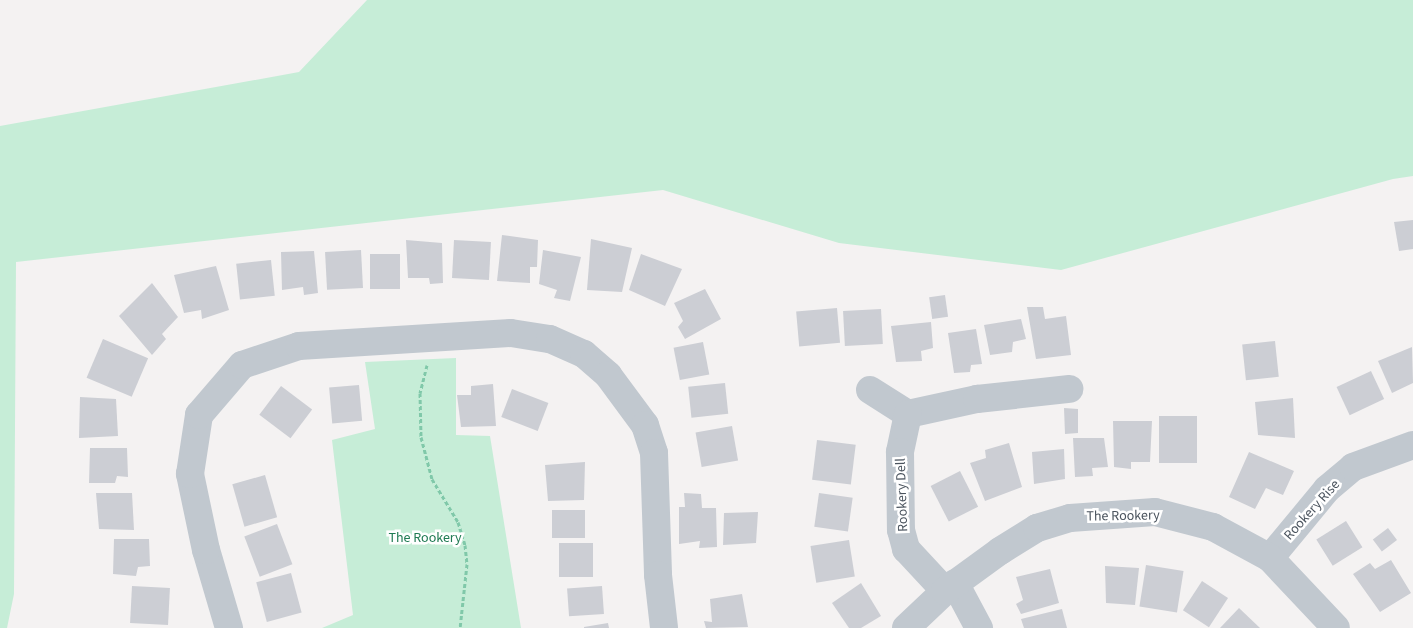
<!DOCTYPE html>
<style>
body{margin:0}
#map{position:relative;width:1413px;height:628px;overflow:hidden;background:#f4f2f2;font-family:"Source Sans 3",sans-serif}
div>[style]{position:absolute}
.green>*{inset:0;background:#c6edd7}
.building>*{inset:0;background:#ccced4;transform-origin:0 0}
.path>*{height:3px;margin-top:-1.5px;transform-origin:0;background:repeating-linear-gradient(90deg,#80c8a9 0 4px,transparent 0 6.5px)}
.minor>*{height:28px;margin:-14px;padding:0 14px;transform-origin:14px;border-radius:14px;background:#c1c8cf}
span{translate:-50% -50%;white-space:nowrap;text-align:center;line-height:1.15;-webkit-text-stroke:5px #fff;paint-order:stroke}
.street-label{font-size:14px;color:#4b545e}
.park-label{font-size:14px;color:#207b53}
</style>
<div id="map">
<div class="green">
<i style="clip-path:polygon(367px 0,1413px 0,1413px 176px,1393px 179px,1061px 270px,839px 243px,663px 190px,16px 262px,14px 594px,7px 628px,0 628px,0 126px,299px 72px)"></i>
<i style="clip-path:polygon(456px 358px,456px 435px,490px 436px,521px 628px,322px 628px,353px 615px,332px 440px,375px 429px,365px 362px)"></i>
</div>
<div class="building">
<i style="clip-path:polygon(1413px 220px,1413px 249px,1399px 251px,1394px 222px)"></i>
<i style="clip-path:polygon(502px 235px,538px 240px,537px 267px,530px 267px,530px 283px,497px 281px)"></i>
<i style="clip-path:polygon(591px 239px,632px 248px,622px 292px,587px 290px)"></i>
<i style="clip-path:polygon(406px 240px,442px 243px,443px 283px,430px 284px,429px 278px,408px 278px)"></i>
<i style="left:454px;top:240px;width:37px;height:38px;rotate:3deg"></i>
<i style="left:361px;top:250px;width:38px;height:36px;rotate:87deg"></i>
<i style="clip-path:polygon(543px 250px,581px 257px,570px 301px,554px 298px,557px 290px,539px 284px)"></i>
<i style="clip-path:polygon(314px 251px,318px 293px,304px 295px,303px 287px,282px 290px,281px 252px)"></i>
<i style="left:370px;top:254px;width:30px;height:35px"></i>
<i style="clip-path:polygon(641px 254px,682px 269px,665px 306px,629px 290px)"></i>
<i style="left:271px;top:260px;width:36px;height:35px;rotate:84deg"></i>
<i style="clip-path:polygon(216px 266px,229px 310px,202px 319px,201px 310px,184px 313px,174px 275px)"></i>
<i style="clip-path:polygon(152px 283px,178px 317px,162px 334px,166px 339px,152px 355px,119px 316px)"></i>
<i style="clip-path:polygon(705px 289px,721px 319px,685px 339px,678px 327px,683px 321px,674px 303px)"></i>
<i style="left:945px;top:295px;width:22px;height:16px;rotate:82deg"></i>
<i style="clip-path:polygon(1027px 307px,1043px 307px,1045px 319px,1066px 316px,1071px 355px,1036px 359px)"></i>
<i style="left:837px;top:308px;width:35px;height:41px;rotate:85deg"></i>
<i style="left:881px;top:309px;width:35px;height:38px;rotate:87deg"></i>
<i style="clip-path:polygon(1021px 319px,1026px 339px,1013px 342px,1012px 352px,990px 355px,984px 325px)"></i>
<i style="clip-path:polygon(931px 322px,933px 348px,921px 351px,922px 361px,896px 362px,891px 326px)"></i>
<i style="clip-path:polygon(976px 329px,982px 364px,971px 365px,970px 372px,954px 373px,948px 333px)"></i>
<i style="left:103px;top:339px;width:49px;height:42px;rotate:23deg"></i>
<i style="left:1275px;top:341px;width:36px;height:33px;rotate:84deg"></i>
<i style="left:703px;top:342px;width:33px;height:30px;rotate:79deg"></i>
<i style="clip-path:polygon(1412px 347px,1413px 383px,1392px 393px,1378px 361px)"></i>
<i style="left:1371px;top:371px;width:31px;height:38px;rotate:65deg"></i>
<i style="left:725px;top:383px;width:31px;height:37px;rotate:84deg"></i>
<i style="clip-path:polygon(493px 384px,496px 426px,461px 427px,457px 395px,471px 395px,471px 386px)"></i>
<i style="left:359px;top:385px;width:36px;height:30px;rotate:85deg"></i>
<i style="left:281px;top:386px;width:39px;height:36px;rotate:37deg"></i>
<i style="left:512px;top:389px;width:39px;height:30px;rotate:21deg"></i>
<i style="clip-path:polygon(80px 397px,116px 399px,118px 436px,79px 438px)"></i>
<i style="clip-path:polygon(1293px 398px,1295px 438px,1258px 435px,1255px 402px)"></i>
<i style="clip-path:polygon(1064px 408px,1078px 409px,1078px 433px,1065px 434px)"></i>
<i style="left:1159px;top:416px;width:38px;height:47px"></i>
<i style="clip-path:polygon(1113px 421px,1152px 421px,1150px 462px,1131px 462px,1131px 469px,1114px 467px)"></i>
<i style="left:732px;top:426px;width:35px;height:37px;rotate:80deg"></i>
<i style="clip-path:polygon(1073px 438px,1104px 438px,1108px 467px,1092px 468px,1093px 476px,1075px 477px)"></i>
<i style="left:817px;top:440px;width:39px;height:40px;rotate:7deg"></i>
<i style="clip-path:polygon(1009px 443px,1022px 487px,985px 501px,970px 463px,986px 458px,985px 450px)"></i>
<i style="clip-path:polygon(90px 448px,127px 448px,128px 477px,117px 476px,115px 483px,89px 483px)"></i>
<i style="clip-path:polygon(1064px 449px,1065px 479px,1034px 484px,1032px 452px)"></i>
<i style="clip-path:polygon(1249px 452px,1294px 471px,1283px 495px,1266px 488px,1255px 509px,1229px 497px)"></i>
<i style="clip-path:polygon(585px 462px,584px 500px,548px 501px,545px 465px)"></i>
<i style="left:960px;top:471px;width:40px;height:33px;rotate:63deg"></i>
<i style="left:265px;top:475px;width:44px;height:34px;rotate:74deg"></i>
<i style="clip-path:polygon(96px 493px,132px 493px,134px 530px,99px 529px)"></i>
<i style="clip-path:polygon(684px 493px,701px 494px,702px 508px,716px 508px,717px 547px,699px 548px,700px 541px,679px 544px,679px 507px,685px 507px)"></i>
<i style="left:819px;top:493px;width:34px;height:34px;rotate:8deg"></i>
<i style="left:552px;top:510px;width:33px;height:28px"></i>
<i style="clip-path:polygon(758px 512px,756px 543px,723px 545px,724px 513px)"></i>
<i style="left:1346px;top:521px;width:31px;height:35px;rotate:58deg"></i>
<i style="left:277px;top:524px;width:43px;height:35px;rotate:69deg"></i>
<i style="left:1388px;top:528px;width:15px;height:19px;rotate:53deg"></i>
<i style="clip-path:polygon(114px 539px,149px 539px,150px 566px,138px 567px,136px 576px,113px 574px)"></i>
<i style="left:849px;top:540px;width:37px;height:39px;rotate:81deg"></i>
<i style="left:593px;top:543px;width:34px;height:34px;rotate:90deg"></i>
<i style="clip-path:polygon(1391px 560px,1411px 593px,1380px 612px,1353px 574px,1370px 563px,1375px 569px)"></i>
<i style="left:1146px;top:565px;width:38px;height:42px;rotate:9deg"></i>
<i style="clip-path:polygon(1105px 566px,1139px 568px,1135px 605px,1106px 603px)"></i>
<i style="clip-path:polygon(1050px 569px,1059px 603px,1021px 614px,1016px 604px,1023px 600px,1016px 577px)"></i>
<i style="left:291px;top:573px;width:41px;height:36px;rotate:75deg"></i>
<i style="left:1202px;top:581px;width:31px;height:35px;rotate:33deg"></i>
<i style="clip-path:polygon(861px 583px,881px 616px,861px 628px,849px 628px,832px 603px)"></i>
<i style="left:132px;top:586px;width:38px;height:37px;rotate:3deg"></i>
<i style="left:602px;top:586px;width:28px;height:35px;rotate:86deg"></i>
<i style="clip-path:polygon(742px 594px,748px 627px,706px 628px,704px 621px,712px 622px,710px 599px)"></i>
<i style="clip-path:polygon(1239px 608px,1260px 628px,1220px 628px)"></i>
<i style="clip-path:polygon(1062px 609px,1067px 628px,1024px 628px,1021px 619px)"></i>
<i style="clip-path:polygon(608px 623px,609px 628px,584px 628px,584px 627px)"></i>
</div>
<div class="path">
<i style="left:427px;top:365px;width:29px;rotate:104deg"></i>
<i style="left:420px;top:393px;width:44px;rotate:88.7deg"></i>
<i style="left:421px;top:437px;width:43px;rotate:75.3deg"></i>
<i style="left:432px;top:479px;width:50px;rotate:58.8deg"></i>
<i style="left:458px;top:522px;width:24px;rotate:73deg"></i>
<i style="left:465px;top:545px;width:19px;rotate:84deg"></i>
<i style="left:467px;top:564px;width:64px;rotate:96.2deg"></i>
</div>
<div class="minor">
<i style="left:870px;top:390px;width:45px;rotate:32.3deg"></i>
<i style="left:908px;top:414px;width:71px;rotate:-12.3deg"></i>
<i style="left:977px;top:399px;width:93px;rotate:-6.2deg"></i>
<i style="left:908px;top:414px;width:39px;rotate:102deg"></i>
<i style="left:900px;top:452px;width:78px;rotate:89.3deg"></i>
<i style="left:901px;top:530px;width:20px;rotate:75deg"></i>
<i style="left:906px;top:549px;width:57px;rotate:47.1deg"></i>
<i style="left:1270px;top:558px;width:89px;rotate:-50.4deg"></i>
<i style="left:1327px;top:489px;width:34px;rotate:-40deg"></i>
<i style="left:1353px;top:467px;width:64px;rotate:-20.1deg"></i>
<i style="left:955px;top:583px;width:51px;rotate:61.9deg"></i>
<i style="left:229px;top:628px;width:81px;rotate:-106.4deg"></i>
<i style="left:206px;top:550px;width:78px;rotate:-101.9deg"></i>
<i style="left:190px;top:474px;width:60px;rotate:-81.3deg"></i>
<i style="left:199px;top:415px;width:66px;rotate:-49.3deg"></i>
<i style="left:242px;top:365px;width:60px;rotate:-18.4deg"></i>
<i style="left:299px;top:346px;width:212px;rotate:-3.5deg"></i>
<i style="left:511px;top:333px;width:39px;rotate:9deg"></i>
<i style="left:550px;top:339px;width:37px;rotate:24deg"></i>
<i style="left:584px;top:354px;width:32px;rotate:41deg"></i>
<i style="left:608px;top:375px;width:62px;rotate:53.5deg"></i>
<i style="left:645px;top:425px;width:29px;rotate:72deg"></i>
<i style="left:654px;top:453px;width:122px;rotate:88.1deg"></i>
<i style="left:658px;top:575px;width:53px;rotate:83.5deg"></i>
<i style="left:906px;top:628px;width:54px;rotate:-43.5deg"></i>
<i style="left:945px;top:591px;width:68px;rotate:-36deg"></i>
<i style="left:1000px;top:551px;width:44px;rotate:-31.9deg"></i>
<i style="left:1037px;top:528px;width:34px;rotate:-17deg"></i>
<i style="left:1070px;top:518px;width:85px;rotate:-4deg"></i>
<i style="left:1155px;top:512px;width:60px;rotate:14.5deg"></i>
<i style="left:1213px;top:527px;width:65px;rotate:28.5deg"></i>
<i style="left:1270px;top:558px;width:96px;rotate:46.7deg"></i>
</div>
<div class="street-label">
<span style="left:902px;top:495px;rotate:-92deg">Rookery Dell</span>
<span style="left:1312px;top:510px;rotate:-48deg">Rookery Rise</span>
<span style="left:1123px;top:516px;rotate:-1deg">The Rookery</span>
</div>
<div class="park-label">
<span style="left:425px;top:538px">The Rookery</span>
</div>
</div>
